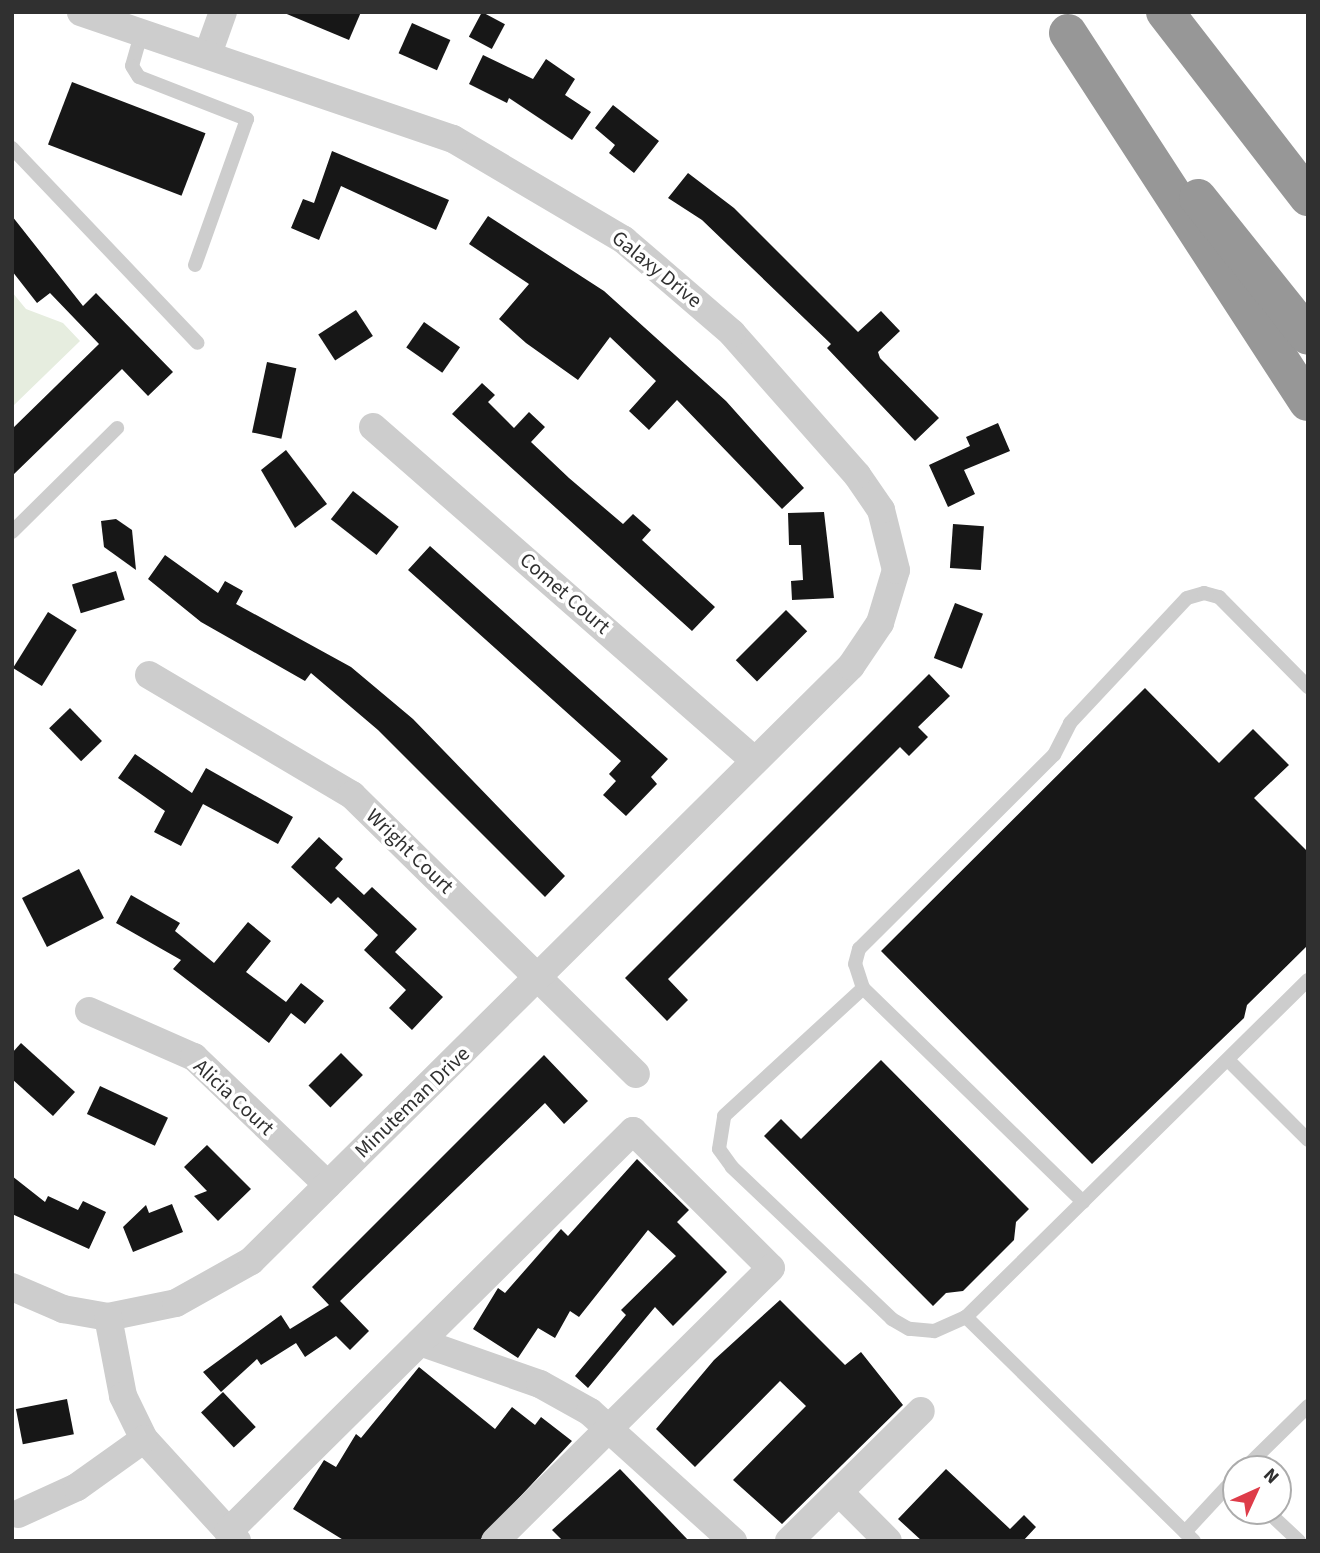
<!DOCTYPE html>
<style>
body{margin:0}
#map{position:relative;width:1320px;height:1553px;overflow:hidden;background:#fff;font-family:"Source Sans 3",sans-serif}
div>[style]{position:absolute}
.green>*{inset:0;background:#e6eddf}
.building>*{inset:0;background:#171717;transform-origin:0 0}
.lane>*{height:14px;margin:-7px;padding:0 7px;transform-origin:7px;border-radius:7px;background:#cdcdcd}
.street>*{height:28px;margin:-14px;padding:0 14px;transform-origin:14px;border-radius:14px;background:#cdcdcd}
.highway>*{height:38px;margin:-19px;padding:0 19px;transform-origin:19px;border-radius:19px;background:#979797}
span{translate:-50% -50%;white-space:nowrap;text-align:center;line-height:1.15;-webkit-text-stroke:7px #fff;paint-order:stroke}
.street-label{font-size:21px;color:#303030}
.frame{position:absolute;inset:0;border:14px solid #303030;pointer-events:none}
.north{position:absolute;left:1222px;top:1455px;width:70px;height:70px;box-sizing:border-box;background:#fff;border:2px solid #acacac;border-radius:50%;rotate:45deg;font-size:19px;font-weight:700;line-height:28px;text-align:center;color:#303030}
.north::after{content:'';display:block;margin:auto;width:24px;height:32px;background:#de3c49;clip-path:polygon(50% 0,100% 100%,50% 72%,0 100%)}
</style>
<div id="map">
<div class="green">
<i style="clip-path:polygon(12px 292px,26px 309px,63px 323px,80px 341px,12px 407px)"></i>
</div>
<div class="building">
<i style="clip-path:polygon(282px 12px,361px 12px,349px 40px)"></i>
<i style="left:482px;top:12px;width:26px;height:28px;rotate:28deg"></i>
<i style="left:412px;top:23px;width:42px;height:33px;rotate:24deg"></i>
<i style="clip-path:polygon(483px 55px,533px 79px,546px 59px,575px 79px,565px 95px,591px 112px,572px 140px,509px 98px,507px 103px,469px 84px)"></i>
<i style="left:72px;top:82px;width:143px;height:67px;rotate:21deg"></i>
<i style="clip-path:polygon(613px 105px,659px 141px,634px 173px,609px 153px,615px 145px,595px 128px)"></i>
<i style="clip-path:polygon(332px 151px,449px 200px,436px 230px,341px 186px,319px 240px,291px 228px,303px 199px,314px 203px)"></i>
<i style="clip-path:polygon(688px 173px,734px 208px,858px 332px,881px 311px,900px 331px,878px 352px,880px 358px,939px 418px,915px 441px,827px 348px,831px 344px,702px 220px,668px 198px)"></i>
<i style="clip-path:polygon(12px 216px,83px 306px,96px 293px,173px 372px,148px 396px,122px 369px,12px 476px,12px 429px,99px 344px,50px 293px,37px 303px,12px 271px)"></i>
<i style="clip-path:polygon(488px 216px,604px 291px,726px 401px,804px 488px,782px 509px,677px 400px,649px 430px,629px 411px,656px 381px,610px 337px,578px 380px,526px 343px,499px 319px,529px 284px,469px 244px)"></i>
<i style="left:356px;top:310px;width:31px;height:45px;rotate:57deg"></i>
<i style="left:424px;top:322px;width:44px;height:31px;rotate:35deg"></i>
<i style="left:267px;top:362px;width:30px;height:72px;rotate:12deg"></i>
<i style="clip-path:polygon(482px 383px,495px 395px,488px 402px,514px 428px,529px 412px,545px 427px,531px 442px,569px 478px,623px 524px,633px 514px,651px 530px,642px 540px,715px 607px,692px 631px,452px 414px)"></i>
<i style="clip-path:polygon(998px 423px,1010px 451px,964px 470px,975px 494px,948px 507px,929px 465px,970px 446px,966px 437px)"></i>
<i style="clip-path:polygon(286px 450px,327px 504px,295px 528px,261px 470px)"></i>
<i style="left:353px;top:491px;width:58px;height:36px;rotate:38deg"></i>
<i style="clip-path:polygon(824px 512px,834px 598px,792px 600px,791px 581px,803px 580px,801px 545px,789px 545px,788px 513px)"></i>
<i style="clip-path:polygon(116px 519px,132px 530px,136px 570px,104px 547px,101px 521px)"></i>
<i style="left:953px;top:524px;width:31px;height:44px;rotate:4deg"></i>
<i style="clip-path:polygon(430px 546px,668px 759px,651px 777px,657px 784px,626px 816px,603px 795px,616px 781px,609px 774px,621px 761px,408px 570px)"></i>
<i style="clip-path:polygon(165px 555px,218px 593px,225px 581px,243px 591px,236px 604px,351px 667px,413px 719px,565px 876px,545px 897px,378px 730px,311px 673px,305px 681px,201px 622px,148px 579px)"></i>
<i style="left:116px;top:571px;width:30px;height:46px;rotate:73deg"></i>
<i style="left:955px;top:603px;width:30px;height:59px;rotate:21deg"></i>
<i style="left:786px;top:610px;width:30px;height:71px;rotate:45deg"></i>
<i style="left:48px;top:612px;width:34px;height:66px;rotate:32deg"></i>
<i style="clip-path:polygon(929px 674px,950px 696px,918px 727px,928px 737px,909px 756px,900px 747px,668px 979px,688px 1000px,667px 1021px,625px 978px)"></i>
<i style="clip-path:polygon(1145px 688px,1219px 763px,1253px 729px,1289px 765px,1254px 798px,1308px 852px,1308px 945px,1247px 1005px,1244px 1018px,1092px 1164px,881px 951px)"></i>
<i style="left:70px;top:708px;width:46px;height:29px;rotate:46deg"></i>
<i style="clip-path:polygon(135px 754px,192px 793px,206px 768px,293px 817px,278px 844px,203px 804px,181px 846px,154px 832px,165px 811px,118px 778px)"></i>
<i style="clip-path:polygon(319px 837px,343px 859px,335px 868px,364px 895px,372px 887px,417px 929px,395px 952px,443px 997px,412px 1030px,389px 1008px,406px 990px,364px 950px,378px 935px,338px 897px,331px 904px,291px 867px)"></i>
<i style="left:79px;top:869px;width:55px;height:64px;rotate:63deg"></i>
<i style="clip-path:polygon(131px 895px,180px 923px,175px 931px,214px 963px,248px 922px,271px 941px,246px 972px,286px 1002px,301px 983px,324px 1001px,305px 1024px,291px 1013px,269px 1043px,173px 969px,181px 960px,116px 923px)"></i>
<i style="clip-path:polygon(21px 1043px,75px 1092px,53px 1116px,12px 1079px,12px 1053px)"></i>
<i style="left:341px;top:1053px;width:31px;height:46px;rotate:45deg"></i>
<i style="clip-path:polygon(544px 1055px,588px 1101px,564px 1124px,545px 1103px,340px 1301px,369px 1331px,350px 1350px,336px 1336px,305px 1357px,296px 1343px,261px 1365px,257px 1359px,221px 1392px,203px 1372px,281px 1315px,290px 1329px,329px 1305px,312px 1287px)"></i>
<i style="clip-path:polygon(881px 1060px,1029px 1209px,1016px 1222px,1014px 1240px,963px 1291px,946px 1293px,933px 1306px,764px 1136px,781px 1119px,801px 1139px)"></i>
<i style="left:100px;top:1086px;width:75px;height:31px;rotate:25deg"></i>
<i style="clip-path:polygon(207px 1145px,251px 1189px,218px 1221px,194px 1196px,207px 1191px,184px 1167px)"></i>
<i style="clip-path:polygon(637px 1159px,689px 1210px,677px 1222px,727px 1272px,673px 1326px,655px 1307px,588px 1388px,575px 1376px,626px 1315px,621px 1310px,676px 1256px,648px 1230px,579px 1317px,570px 1311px,555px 1338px,538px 1328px,518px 1358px,473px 1329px,498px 1288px,505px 1293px,561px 1229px,568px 1236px)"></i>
<i style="clip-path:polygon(12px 1176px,45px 1202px,48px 1196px,78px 1210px,83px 1201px,106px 1212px,89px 1249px,12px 1214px)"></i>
<i style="clip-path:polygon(172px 1204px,183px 1232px,133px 1252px,123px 1227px,146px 1205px,149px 1213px)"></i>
<i style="clip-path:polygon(780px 1300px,845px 1365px,861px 1352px,903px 1405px,782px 1524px,733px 1480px,806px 1406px,780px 1381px,695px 1467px,656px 1429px,714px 1360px)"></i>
<i style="clip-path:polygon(419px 1367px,495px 1429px,512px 1407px,535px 1425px,541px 1417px,572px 1441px,479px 1541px,345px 1541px,293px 1509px,324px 1460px,336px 1467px,356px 1434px,361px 1438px)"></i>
<i style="left:223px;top:1392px;width:48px;height:30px;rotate:47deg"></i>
<i style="left:67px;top:1399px;width:36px;height:52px;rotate:79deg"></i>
<i style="clip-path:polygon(620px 1469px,689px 1541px,563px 1541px,552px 1530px)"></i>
<i style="clip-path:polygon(946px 1469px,1010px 1529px,1024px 1515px,1036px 1527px,1023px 1541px,922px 1541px,898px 1519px)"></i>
</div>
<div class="lane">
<i style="left:142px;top:31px;width:36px;rotate:106deg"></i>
<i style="left:132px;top:66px;width:13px;rotate:58deg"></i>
<i style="left:139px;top:77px;width:116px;rotate:21.3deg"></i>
<i style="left:247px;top:119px;width:155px;rotate:109.6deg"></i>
<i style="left:12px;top:148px;width:269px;rotate:46.4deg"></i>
<i style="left:12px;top:532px;width:148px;rotate:-44.7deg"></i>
<i style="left:863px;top:988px;width:25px;rotate:-108deg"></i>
<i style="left:855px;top:964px;width:16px;rotate:-75deg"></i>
<i style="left:859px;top:949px;width:275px;rotate:-44.9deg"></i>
<i style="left:1054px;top:755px;width:36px;rotate:-63deg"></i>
<i style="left:1070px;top:723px;width:171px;rotate:-46.9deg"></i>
<i style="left:1187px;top:598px;width:18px;rotate:-16deg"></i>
<i style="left:1204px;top:593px;width:16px;rotate:15deg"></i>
<i style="left:1219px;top:597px;width:127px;rotate:45.3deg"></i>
<i style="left:1228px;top:1060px;width:113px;rotate:45deg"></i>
<i style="left:966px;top:1317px;width:35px;rotate:156deg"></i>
<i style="left:934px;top:1331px;width:25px;rotate:-175deg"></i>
<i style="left:909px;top:1329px;width:20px;rotate:-150deg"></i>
<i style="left:892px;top:1319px;width:221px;rotate:-136.5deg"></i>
<i style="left:732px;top:1167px;width:22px;rotate:-126deg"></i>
<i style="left:719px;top:1149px;width:33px;rotate:-81deg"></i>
<i style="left:724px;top:1116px;width:189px;rotate:-42.6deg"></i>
<i style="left:863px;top:988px;width:307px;rotate:44.2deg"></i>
<i style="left:1244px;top:1469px;width:90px;rotate:-44.5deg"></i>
<i style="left:1267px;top:1511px;width:44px;rotate:43.2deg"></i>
<i style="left:1185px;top:1532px;width:75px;rotate:-47.2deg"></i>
<i style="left:1194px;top:1541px;width:320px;rotate:-135.5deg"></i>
<i style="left:966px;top:1317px;width:480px;rotate:-44.6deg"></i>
</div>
<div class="street">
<i style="left:209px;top:51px;width:41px;rotate:-70.3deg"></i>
<i style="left:373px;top:427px;width:507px;rotate:41.16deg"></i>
<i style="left:149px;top:675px;width:236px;rotate:30.6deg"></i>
<i style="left:352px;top:795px;width:398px;rotate:44.5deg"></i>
<i style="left:89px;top:1011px;width:115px;rotate:23.7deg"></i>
<i style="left:194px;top:1057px;width:185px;rotate:43.7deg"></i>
<i style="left:12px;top:1287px;width:56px;rotate:23.3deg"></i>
<i style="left:63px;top:1309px;width:46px;rotate:10.1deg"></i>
<i style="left:108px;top:1317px;width:69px;rotate:-11.6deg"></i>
<i style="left:176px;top:1303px;width:86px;rotate:-29.2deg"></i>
<i style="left:251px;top:1261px;width:845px;rotate:-44.76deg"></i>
<i style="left:851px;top:666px;width:52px;rotate:-56deg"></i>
<i style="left:880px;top:623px;width:55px;rotate:-73.2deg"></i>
<i style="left:896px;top:570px;width:62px;rotate:-104deg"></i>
<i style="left:881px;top:510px;width:42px;rotate:-124.4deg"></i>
<i style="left:857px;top:475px;width:189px;rotate:-131.4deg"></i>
<i style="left:732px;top:333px;width:143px;rotate:-139.3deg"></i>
<i style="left:624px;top:240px;width:199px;rotate:-149.4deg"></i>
<i style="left:453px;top:139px;width:393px;rotate:-161.2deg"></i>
<i style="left:108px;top:1317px;width:80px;rotate:79.2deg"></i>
<i style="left:123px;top:1396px;width:48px;rotate:64deg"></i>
<i style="left:144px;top:1439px;width:138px;rotate:47.6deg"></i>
<i style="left:420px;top:1342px;width:127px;rotate:19.3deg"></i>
<i style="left:540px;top:1384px;width:57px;rotate:29.2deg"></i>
<i style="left:590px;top:1412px;width:193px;rotate:42.1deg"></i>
<i style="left:839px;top:1492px;width:69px;rotate:45deg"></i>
<i style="left:18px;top:1514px;width:65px;rotate:-24.6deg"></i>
<i style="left:77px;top:1487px;width:82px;rotate:-35.6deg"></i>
<i style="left:228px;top:1532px;width:570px;rotate:-44.72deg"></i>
<i style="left:633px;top:1131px;width:194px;rotate:44.8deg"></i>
<i style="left:771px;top:1268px;width:388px;rotate:135.3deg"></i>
<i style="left:789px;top:1541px;width:185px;rotate:-44.6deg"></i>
</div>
<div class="highway">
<i style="left:1165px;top:12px;width:234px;rotate:52.3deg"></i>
<i style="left:1068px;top:33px;width:440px;rotate:57deg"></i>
<i style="left:1198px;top:198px;width:176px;rotate:51.4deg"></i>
</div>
<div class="street-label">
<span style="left:657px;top:269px;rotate:39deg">Galaxy Drive</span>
<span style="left:565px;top:593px;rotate:41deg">Comet Court</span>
<span style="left:410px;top:851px;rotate:44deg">Wright Court</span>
<span style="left:234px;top:1097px;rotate:43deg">Alicia Court</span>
<span style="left:412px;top:1102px;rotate:-44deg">Minuteman Drive</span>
</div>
<div class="frame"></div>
<div class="north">N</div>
</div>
